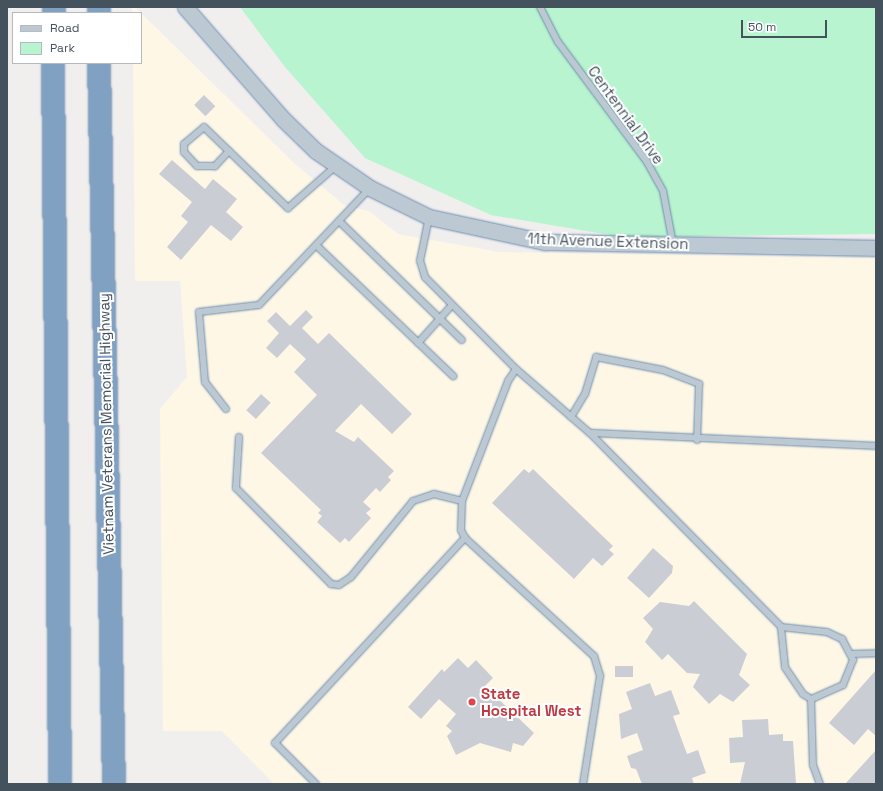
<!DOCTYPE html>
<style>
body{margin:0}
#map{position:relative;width:883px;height:791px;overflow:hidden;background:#f1eeee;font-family:"Space Grotesk",sans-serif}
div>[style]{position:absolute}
.commercial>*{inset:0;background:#fef7e6}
.green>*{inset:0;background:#b8f4cf}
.building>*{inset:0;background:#cacdd4;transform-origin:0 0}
.roads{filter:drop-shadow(0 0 1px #6c8caf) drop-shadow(0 0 1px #6c8caf)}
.service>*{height:6px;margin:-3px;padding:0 3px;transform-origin:3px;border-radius:3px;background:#bdc9d2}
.tertiary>*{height:15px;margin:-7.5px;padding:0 7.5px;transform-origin:7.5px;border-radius:7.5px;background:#bdc9d2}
.motorway>*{height:22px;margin:-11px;padding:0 11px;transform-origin:11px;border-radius:11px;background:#81a1c3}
.dots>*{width:11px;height:11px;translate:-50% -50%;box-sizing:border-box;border:2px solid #fff;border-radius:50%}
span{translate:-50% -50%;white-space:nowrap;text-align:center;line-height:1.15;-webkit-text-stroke:4px #fff;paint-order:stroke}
.street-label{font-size:15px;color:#44525e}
.health-label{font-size:15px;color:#be3a42;font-weight:700}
.left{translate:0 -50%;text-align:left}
.frame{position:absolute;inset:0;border:8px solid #44525e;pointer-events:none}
.legend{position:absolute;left:12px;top:12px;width:130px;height:52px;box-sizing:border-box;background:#fff;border:1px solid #b4babf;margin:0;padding:5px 7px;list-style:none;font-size:12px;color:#44525e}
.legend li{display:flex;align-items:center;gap:8px;height:20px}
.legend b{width:20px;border:1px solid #b4babf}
.scale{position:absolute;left:741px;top:20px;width:86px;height:18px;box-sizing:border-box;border:2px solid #44525e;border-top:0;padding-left:5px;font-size:12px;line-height:14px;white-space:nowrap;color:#44525e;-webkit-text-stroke:3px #fff;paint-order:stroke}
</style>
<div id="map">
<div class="commercial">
<i style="clip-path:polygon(132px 7px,135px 7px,294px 163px,344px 205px,369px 211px,398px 234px,499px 252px,876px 258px,876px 784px,274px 784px,222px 731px,163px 731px,160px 409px,187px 377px,180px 281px,135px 281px,133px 63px,141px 63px,141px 13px,132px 13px)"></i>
</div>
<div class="green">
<i style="clip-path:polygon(240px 7px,876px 7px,876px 234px,622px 237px,491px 215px,365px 158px,285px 67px)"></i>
</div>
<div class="building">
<i style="left:204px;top:95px;width:16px;height:14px;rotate:45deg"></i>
<i style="clip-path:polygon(172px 160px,205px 189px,213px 179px,237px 199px,226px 212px,243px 227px,231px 241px,211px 225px,181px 260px,167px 247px,188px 222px,181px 216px,192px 202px,159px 174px)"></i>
<i style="clip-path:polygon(306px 310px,313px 317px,302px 328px,318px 344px,329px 333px,412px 414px,392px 434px,361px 404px,335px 431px,354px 442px,358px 437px,394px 471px,388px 477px,391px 480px,380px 492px,376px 488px,363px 502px,371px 509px,366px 513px,371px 518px,349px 542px,345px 538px,340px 543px,317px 522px,322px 516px,318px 513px,321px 510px,261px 453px,317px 395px,294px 372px,306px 359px,290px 344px,277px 358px,266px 348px,279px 333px,267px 321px,276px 312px,290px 326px)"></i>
<i style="left:261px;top:394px;width:13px;height:22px;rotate:42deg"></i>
<i style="clip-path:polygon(524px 469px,529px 473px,533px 469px,613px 546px,609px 550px,614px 554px,602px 566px,593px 558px,574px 579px,492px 503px)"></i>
<i style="clip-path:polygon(653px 548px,673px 566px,672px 573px,649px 598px,627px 578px)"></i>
<i style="clip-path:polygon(694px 601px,747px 654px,739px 675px,750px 685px,733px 702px,720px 694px,709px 704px,693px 687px,700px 674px,687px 673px,668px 654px,662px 660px,645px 642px,653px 629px,643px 618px,660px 602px,689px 606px)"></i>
<i style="clip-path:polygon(458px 658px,468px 668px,476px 660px,493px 678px,485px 686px,534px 733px,523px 746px,513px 743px,511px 752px,480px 743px,456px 755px,447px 736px,452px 731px,446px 726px,456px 714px,439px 699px,421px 719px,408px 707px,442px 669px,444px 672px)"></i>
<i style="left:615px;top:666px;width:18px;height:11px"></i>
<i style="clip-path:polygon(876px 670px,876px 736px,868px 729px,854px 745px,829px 723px)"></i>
<i style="clip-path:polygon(650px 683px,655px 696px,671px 690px,680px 714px,673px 716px,687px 754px,698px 750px,706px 773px,692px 778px,694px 784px,642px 784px,636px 769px,631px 768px,627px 756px,643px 750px,637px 733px,621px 739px,619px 714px,632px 709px,626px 692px)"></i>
<i style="clip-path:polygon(768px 719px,769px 735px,783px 734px,783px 741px,793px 741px,796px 784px,740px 784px,745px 762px,730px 763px,729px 738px,743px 737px,742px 720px)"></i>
<i style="clip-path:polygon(876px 750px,876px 784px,845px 784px)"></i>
</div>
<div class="roads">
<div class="service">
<i style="left:540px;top:7px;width:39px;rotate:63deg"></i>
<i style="left:558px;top:42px;width:149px;rotate:53.4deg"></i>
<i style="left:647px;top:162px;width:33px;rotate:61deg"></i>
<i style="left:663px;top:191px;width:54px;rotate:79.3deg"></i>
<i style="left:229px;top:151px;width:21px;rotate:133deg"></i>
<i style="left:215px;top:166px;width:18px;rotate:180deg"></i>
<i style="left:197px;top:166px;width:19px;rotate:-133deg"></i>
<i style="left:184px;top:152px;width:8px;rotate:-90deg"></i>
<i style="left:184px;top:144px;width:26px;rotate:-40deg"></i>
<i style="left:204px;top:127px;width:117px;rotate:44deg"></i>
<i style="left:288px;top:208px;width:64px;rotate:-41.2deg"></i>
<i style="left:339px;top:221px;width:171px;rotate:44.1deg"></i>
<i style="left:316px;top:245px;width:190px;rotate:43.7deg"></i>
<i style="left:418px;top:343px;width:51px;rotate:-48.2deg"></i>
<i style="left:516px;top:369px;width:98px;rotate:40.9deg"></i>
<i style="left:590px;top:433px;width:272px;rotate:45.4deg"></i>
<i style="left:226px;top:409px;width:34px;rotate:-128deg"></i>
<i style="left:205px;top:382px;width:70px;rotate:-94.9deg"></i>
<i style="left:199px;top:312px;width:60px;rotate:-6.7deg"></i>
<i style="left:259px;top:305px;width:161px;rotate:-46.5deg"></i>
<i style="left:571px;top:417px;width:27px;rotate:-59deg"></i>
<i style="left:585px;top:394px;width:39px;rotate:-73deg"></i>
<i style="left:596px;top:357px;width:68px;rotate:11deg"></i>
<i style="left:663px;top:370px;width:39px;rotate:21deg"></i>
<i style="left:699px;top:384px;width:56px;rotate:92deg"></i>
<i style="left:590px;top:433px;width:286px;rotate:2.6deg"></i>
<i style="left:239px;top:437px;width:51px;rotate:93.4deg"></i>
<i style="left:236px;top:488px;width:135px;rotate:45.3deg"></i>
<i style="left:331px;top:584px;width:8px;rotate:7deg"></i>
<i style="left:339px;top:585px;width:14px;rotate:-34deg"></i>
<i style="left:351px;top:577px;width:98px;rotate:-50.8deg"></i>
<i style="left:413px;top:501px;width:22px;rotate:-18deg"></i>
<i style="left:434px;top:494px;width:29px;rotate:14deg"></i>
<i style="left:465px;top:538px;width:175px;rotate:42.5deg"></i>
<i style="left:594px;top:656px;width:21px;rotate:73deg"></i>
<i style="left:600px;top:676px;width:109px;rotate:98.9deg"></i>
<i style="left:781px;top:627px;width:46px;rotate:6.2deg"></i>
<i style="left:827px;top:632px;width:17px;rotate:25deg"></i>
<i style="left:842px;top:639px;width:24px;rotate:62deg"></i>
<i style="left:853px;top:660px;width:27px;rotate:112deg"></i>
<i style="left:843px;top:685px;width:35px;rotate:156deg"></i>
<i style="left:811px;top:699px;width:9px;rotate:-148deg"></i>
<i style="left:803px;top:694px;width:32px;rotate:-124deg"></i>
<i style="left:785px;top:667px;width:40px;rotate:-95.7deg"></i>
<i style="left:851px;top:654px;width:25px;rotate:-2deg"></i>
<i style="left:811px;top:699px;width:66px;rotate:88.3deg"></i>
<i style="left:813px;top:765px;width:20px;rotate:70deg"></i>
<i style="left:316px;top:784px;width:58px;rotate:-135deg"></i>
<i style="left:275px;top:743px;width:280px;rotate:-47.2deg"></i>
<i style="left:465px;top:538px;width:9px;rotate:-117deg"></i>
<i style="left:461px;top:530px;width:29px;rotate:-88deg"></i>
<i style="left:462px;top:501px;width:129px;rotate:-69deg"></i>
<i style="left:508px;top:381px;width:14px;rotate:-56deg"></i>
<i style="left:516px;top:369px;width:129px;rotate:-134.7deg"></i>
<i style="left:425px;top:277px;width:17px;rotate:-107deg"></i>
<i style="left:420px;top:261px;width:45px;rotate:-78.4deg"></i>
</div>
<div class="tertiary">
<i style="left:185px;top:7px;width:149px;rotate:48.8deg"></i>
<i style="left:283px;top:119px;width:46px;rotate:44.1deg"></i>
<i style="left:316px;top:151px;width:65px;rotate:34.4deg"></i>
<i style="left:370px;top:188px;width:66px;rotate:26.2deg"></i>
<i style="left:429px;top:217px;width:119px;rotate:12.2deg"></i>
<i style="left:545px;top:242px;width:331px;rotate:1deg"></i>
</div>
<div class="motorway">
<i style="left:99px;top:7px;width:6px;rotate:90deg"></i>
<i style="left:54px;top:13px;width:6px;rotate:-90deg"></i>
<i style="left:53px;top:63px;width:721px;rotate:89.44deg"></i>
<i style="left:99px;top:63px;width:721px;rotate:88.81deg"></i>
</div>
</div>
<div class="dots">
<i style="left:472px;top:702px;background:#e0444e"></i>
</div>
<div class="street-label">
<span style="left:626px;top:115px;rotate:54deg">Centennial Drive</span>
<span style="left:608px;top:241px;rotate:2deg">11th Avenue Extension</span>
<span style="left:106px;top:424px;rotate:-91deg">Vietnam Veterans Memorial Highway</span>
</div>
<div class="health-label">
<span class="left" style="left:481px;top:702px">State<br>Hospital West</span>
</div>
<div class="frame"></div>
<ul class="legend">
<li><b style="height:5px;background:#bdc9d2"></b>Road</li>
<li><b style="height:11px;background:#b8f4cf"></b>Park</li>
</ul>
<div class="scale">50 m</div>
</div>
